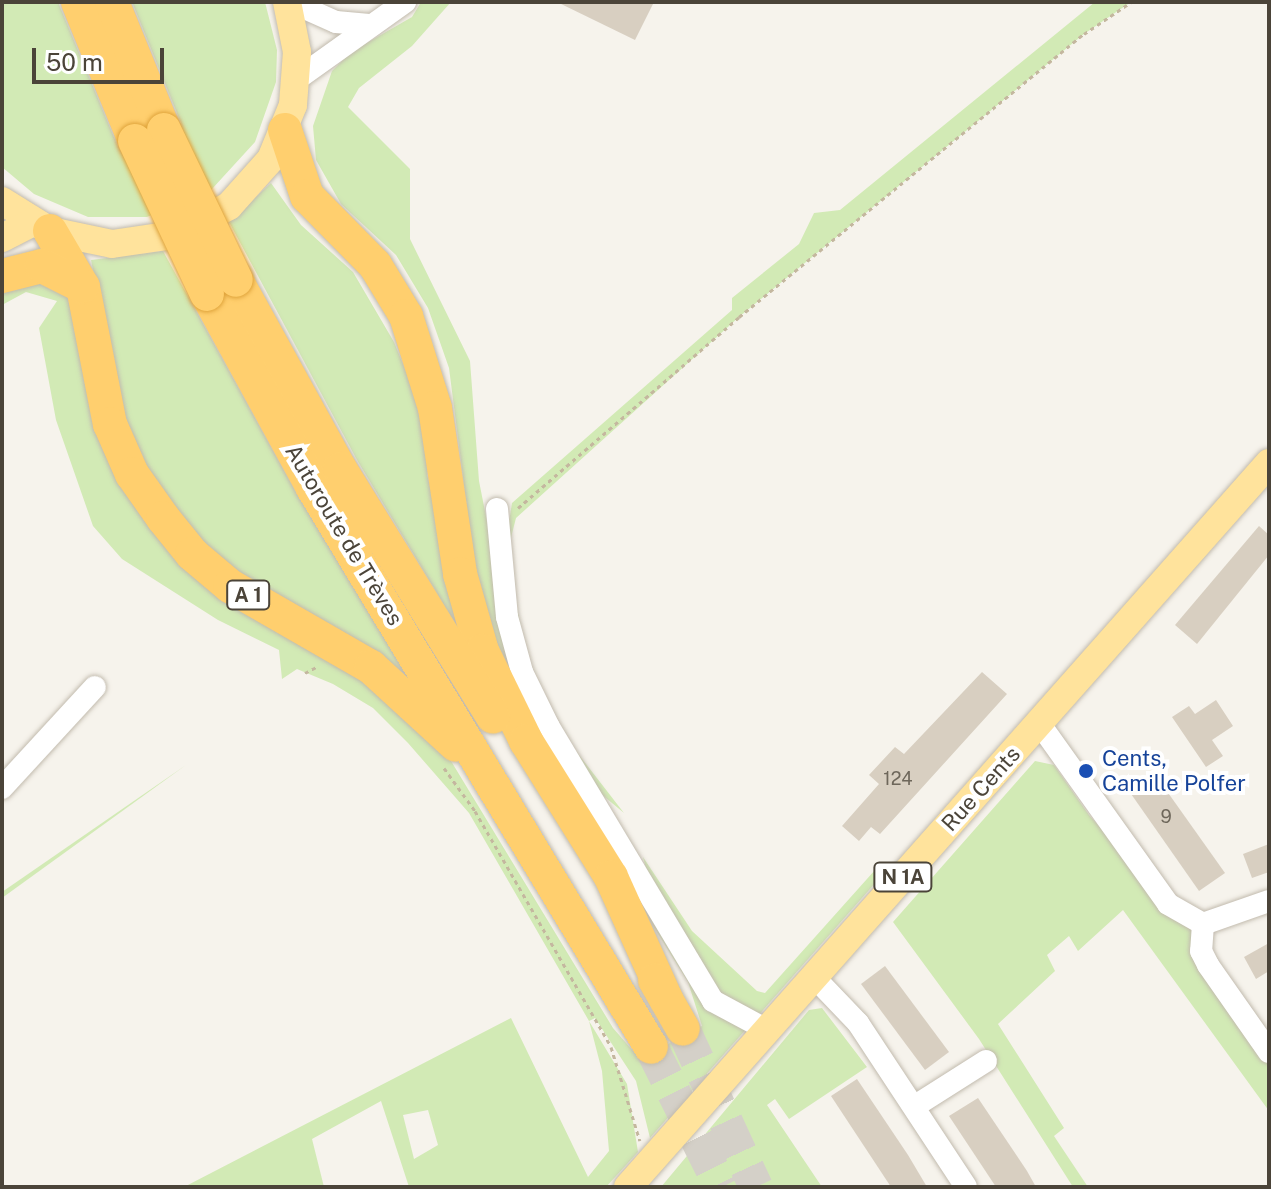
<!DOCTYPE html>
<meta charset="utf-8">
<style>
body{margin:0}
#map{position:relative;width:1271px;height:1189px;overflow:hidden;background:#f6f3ec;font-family:"Public Sans",sans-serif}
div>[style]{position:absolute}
.green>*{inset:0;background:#d2eab5}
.building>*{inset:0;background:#d8cfc1}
.highway-tunnel>*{height:34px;margin-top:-17px;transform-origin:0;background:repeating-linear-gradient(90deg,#d4d0c8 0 34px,transparent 0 51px)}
.path>*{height:3px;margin-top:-1.5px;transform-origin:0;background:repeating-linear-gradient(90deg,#c4b79f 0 4px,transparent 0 8px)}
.roads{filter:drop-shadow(0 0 2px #c2bbae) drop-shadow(0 0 2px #c2bbae)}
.minor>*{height:22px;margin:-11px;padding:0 11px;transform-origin:11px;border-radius:11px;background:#fff}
.major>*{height:28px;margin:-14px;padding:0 14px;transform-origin:14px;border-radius:14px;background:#ffe39c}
.highway>*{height:34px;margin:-17px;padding:0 17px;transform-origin:17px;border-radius:17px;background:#ffcf6e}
.bridges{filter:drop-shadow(0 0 2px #e0a43c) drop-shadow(0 0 2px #e0a43c)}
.highway-bridge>*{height:34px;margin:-17px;padding:0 17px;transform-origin:17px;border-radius:17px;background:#ffcf6e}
.dots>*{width:22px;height:22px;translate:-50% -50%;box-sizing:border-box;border:4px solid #fff;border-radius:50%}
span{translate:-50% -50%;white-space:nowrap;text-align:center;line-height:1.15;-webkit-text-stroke:8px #fff;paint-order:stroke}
.number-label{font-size:18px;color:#6e675b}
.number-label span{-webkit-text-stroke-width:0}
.shield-label span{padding:2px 6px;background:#fff;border:2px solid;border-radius:6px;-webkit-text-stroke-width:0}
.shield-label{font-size:20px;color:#4b4439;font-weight:700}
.street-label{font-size:22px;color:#4b4439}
.transit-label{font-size:22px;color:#164399}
.left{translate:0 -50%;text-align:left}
.frame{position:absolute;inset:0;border:4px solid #4b4439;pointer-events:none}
.scale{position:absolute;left:32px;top:48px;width:132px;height:36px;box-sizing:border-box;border:4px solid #4b4439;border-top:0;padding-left:10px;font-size:24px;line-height:28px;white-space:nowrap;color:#4b4439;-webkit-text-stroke:6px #fff;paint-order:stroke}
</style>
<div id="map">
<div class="green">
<i style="clip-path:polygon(2px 2px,58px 2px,118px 147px,181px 123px,132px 2px,265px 2px,277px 50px,276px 82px,255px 142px,212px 189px,147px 217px,88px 217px,34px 194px,2px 167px)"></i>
<i style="clip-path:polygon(evenodd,421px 2px,451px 2px,412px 46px,359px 88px,348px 107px,410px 169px,410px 239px,470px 361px,479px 481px,516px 668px,648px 877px,643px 857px,692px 931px,757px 991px,765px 993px,875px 870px,877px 881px,650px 1138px,636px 1081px,595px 1018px,589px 1021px,627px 1084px,638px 1152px,606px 1187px,409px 1187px,381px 1101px,312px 1139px,324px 1187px,184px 1187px,511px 1018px,588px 1177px,609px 1151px,602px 1071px,589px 1021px,469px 813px,408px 743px,373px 708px,333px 684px,297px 669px,282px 679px,279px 650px,218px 620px,122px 559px,93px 526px,56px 420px,39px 328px,57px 301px,26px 292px,2px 305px,2px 282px,26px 272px,67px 296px,121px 479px,418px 725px,451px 761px,613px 1028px,640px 1059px,702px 1026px,688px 982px,544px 750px,480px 609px,449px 368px,428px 308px,396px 255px,341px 204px,316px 160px,313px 126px,332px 71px,351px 52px,412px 17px,421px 2px,428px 1110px,438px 1145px,414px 1159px,403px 1115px,428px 1110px)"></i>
<i style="clip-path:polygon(1095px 2px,1131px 2px,1084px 34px,739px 317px,516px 518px,506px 557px,530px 669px,555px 724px,624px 813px,588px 783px,533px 687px,503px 560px,512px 503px,732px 310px,732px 298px,799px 244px,814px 213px,840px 210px)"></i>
<i style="clip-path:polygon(271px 183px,301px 225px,353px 272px,394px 342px,411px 384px,430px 457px,427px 475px,469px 632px,462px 635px,357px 460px,229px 222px)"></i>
<i style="clip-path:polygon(163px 251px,298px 496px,414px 684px,198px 548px,144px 468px,122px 417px,91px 260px)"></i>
<i style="clip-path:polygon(1035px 761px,1054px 765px,1089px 815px,1193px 930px,1201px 967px,1269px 1065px,1269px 1111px,1123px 910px,1078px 951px,1069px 936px,1047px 955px,1055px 971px,998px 1024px,1064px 1128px,1054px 1136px,1088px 1187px,1073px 1187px,979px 1039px,893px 922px)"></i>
<i style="clip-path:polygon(186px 765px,2px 898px,2px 892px)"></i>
<i style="clip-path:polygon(822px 1008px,867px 1067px,789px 1119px,775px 1099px,767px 1105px,822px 1187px,661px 1187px,809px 1010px)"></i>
</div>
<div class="building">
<i style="clip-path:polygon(557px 2px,654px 2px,635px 40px)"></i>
<i style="clip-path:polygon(1259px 526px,1269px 535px,1269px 555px,1197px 644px,1175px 625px)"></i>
<i style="clip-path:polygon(982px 672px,1007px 694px,880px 834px,871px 827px,859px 841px,842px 826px,879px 784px,869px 775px,895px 747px,904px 754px)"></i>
<i style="clip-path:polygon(1216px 700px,1233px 726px,1212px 740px,1223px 756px,1206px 767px,1172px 717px,1189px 706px,1195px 714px)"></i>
<i style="clip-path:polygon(1154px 773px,1225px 873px,1199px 891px,1129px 791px)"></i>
<i style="clip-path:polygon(1269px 844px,1269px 872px,1252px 878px,1243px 854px)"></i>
<i style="clip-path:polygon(1269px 943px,1269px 971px,1256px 979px,1244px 957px)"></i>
<i style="clip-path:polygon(885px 966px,949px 1052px,925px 1070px,861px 984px)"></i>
<i style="clip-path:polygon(857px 1079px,908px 1155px,927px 1187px,891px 1187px,831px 1096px)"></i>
<i style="clip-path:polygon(978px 1098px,1027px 1171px,1036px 1187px,996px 1187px,949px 1116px)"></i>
</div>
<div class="highway-tunnel">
<i style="left:683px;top:1029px;width:174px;rotate:65.2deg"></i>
<i style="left:651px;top:1047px;width:157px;rotate:63.4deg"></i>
</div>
<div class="path">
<i style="left:518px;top:508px;width:292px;rotate:-40.8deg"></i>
<i style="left:739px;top:317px;width:446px;rotate:-39.4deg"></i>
<i style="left:1084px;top:34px;width:57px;rotate:-34.2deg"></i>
<i style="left:305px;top:673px;width:15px;rotate:-28deg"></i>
<i style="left:444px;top:768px;width:53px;rotate:54.2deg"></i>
<i style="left:475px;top:811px;width:272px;rotate:60deg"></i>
<i style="left:611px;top:1047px;width:98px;rotate:72.9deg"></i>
</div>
<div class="roads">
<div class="minor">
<i style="left:291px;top:2px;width:49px;rotate:24deg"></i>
<i style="left:336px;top:22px;width:36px;rotate:5deg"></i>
<i style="left:297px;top:79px;width:133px;rotate:-35.5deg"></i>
<i style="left:497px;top:509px;width:108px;rotate:84.7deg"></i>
<i style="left:507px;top:617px;width:57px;rotate:74.7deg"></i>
<i style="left:522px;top:672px;width:61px;rotate:63.9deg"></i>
<i style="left:549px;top:727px;width:319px;rotate:59.1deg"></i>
<i style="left:713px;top:1001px;width:61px;rotate:28.2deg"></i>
<i style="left:1039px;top:723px;width:222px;rotate:54.5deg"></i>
<i style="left:1168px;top:904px;width:40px;rotate:29.7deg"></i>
<i style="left:1203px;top:924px;width:70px;rotate:-19.2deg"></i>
<i style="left:2px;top:788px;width:137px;rotate:-47.4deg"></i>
<i style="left:1203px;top:924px;width:27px;rotate:94deg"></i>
<i style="left:1201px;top:951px;width:16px;rotate:63deg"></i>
<i style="left:1208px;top:965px;width:106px;rotate:55deg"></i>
<i style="left:814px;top:977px;width:64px;rotate:46.3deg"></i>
<i style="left:858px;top:1023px;width:196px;rotate:56.6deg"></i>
<i style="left:915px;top:1106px;width:84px;rotate:-32.4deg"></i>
</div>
<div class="major">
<i style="left:2px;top:201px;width:57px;rotate:32deg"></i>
<i style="left:50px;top:231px;width:63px;rotate:11.8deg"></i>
<i style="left:112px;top:244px;width:63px;rotate:-8.3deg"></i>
<i style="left:174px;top:235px;width:62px;rotate:-27.8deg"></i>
<i style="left:229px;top:206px;width:63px;rotate:-48.2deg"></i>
<i style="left:271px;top:159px;width:58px;rotate:-67.8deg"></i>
<i style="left:293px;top:105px;width:53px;rotate:-85.7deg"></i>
<i style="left:297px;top:52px;width:51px;rotate:-101.3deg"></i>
<i style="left:2px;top:238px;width:34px;rotate:-27deg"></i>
<i style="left:628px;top:1187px;width:967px;rotate:-48.48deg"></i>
</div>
<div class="highway">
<i style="left:78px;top:2px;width:150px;rotate:67.7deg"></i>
<i style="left:112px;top:2px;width:138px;rotate:67.9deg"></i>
<i style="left:285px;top:130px;width:70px;rotate:71.6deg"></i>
<i style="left:307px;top:196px;width:97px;rotate:45.4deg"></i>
<i style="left:375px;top:265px;width:60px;rotate:58.7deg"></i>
<i style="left:406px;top:316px;width:96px;rotate:72.5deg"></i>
<i style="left:435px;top:408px;width:168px;rotate:81.4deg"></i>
<i style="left:460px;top:574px;width:80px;rotate:74.1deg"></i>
<i style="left:482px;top:651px;width:100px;rotate:63.9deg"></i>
<i style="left:526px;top:741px;width:160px;rotate:58deg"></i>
<i style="left:611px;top:877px;width:134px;rotate:65.7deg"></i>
<i style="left:50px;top:231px;width:65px;rotate:59.5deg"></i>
<i style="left:83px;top:287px;width:140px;rotate:78.9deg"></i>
<i style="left:110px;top:424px;width:55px;rotate:66.3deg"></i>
<i style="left:132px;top:474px;width:54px;rotate:54.8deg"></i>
<i style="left:163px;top:518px;width:46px;rotate:51.1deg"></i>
<i style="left:192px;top:554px;width:50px;rotate:40.1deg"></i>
<i style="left:230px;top:586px;width:163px;rotate:29.9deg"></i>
<i style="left:371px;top:667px;width:115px;rotate:42.5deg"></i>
<i style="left:2px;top:276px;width:41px;rotate:-14deg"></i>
<i style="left:42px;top:266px;width:45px;rotate:26.6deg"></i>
<i style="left:236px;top:280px;width:216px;rotate:61.2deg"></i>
<i style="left:340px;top:469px;width:291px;rotate:58.3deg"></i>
<i style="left:207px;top:294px;width:221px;rotate:61.3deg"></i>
<i style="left:313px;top:488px;width:653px;rotate:58.84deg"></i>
<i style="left:655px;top:980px;width:56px;rotate:60.3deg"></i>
</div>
</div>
<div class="bridges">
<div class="highway-bridge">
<i style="left:164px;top:130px;width:166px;rotate:64.4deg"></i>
<i style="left:135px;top:141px;width:169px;rotate:64.8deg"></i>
</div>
</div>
<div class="dots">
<i style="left:1086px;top:771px;background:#1a4fb4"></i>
</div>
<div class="number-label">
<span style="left:898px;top:779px">124</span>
<span style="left:1166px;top:817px">9</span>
</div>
<div class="shield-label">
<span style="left:248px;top:595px">A 1</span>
<span style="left:903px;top:877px">N 1A</span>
</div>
<div class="street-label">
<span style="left:344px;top:535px;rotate:59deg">Autoroute de Trèves</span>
<span style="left:981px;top:789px;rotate:-48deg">Rue Cents</span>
</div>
<div class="transit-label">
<span class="left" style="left:1102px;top:771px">Cents,<br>Camille Polfer</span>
</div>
<div class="frame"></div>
<div class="scale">50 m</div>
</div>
